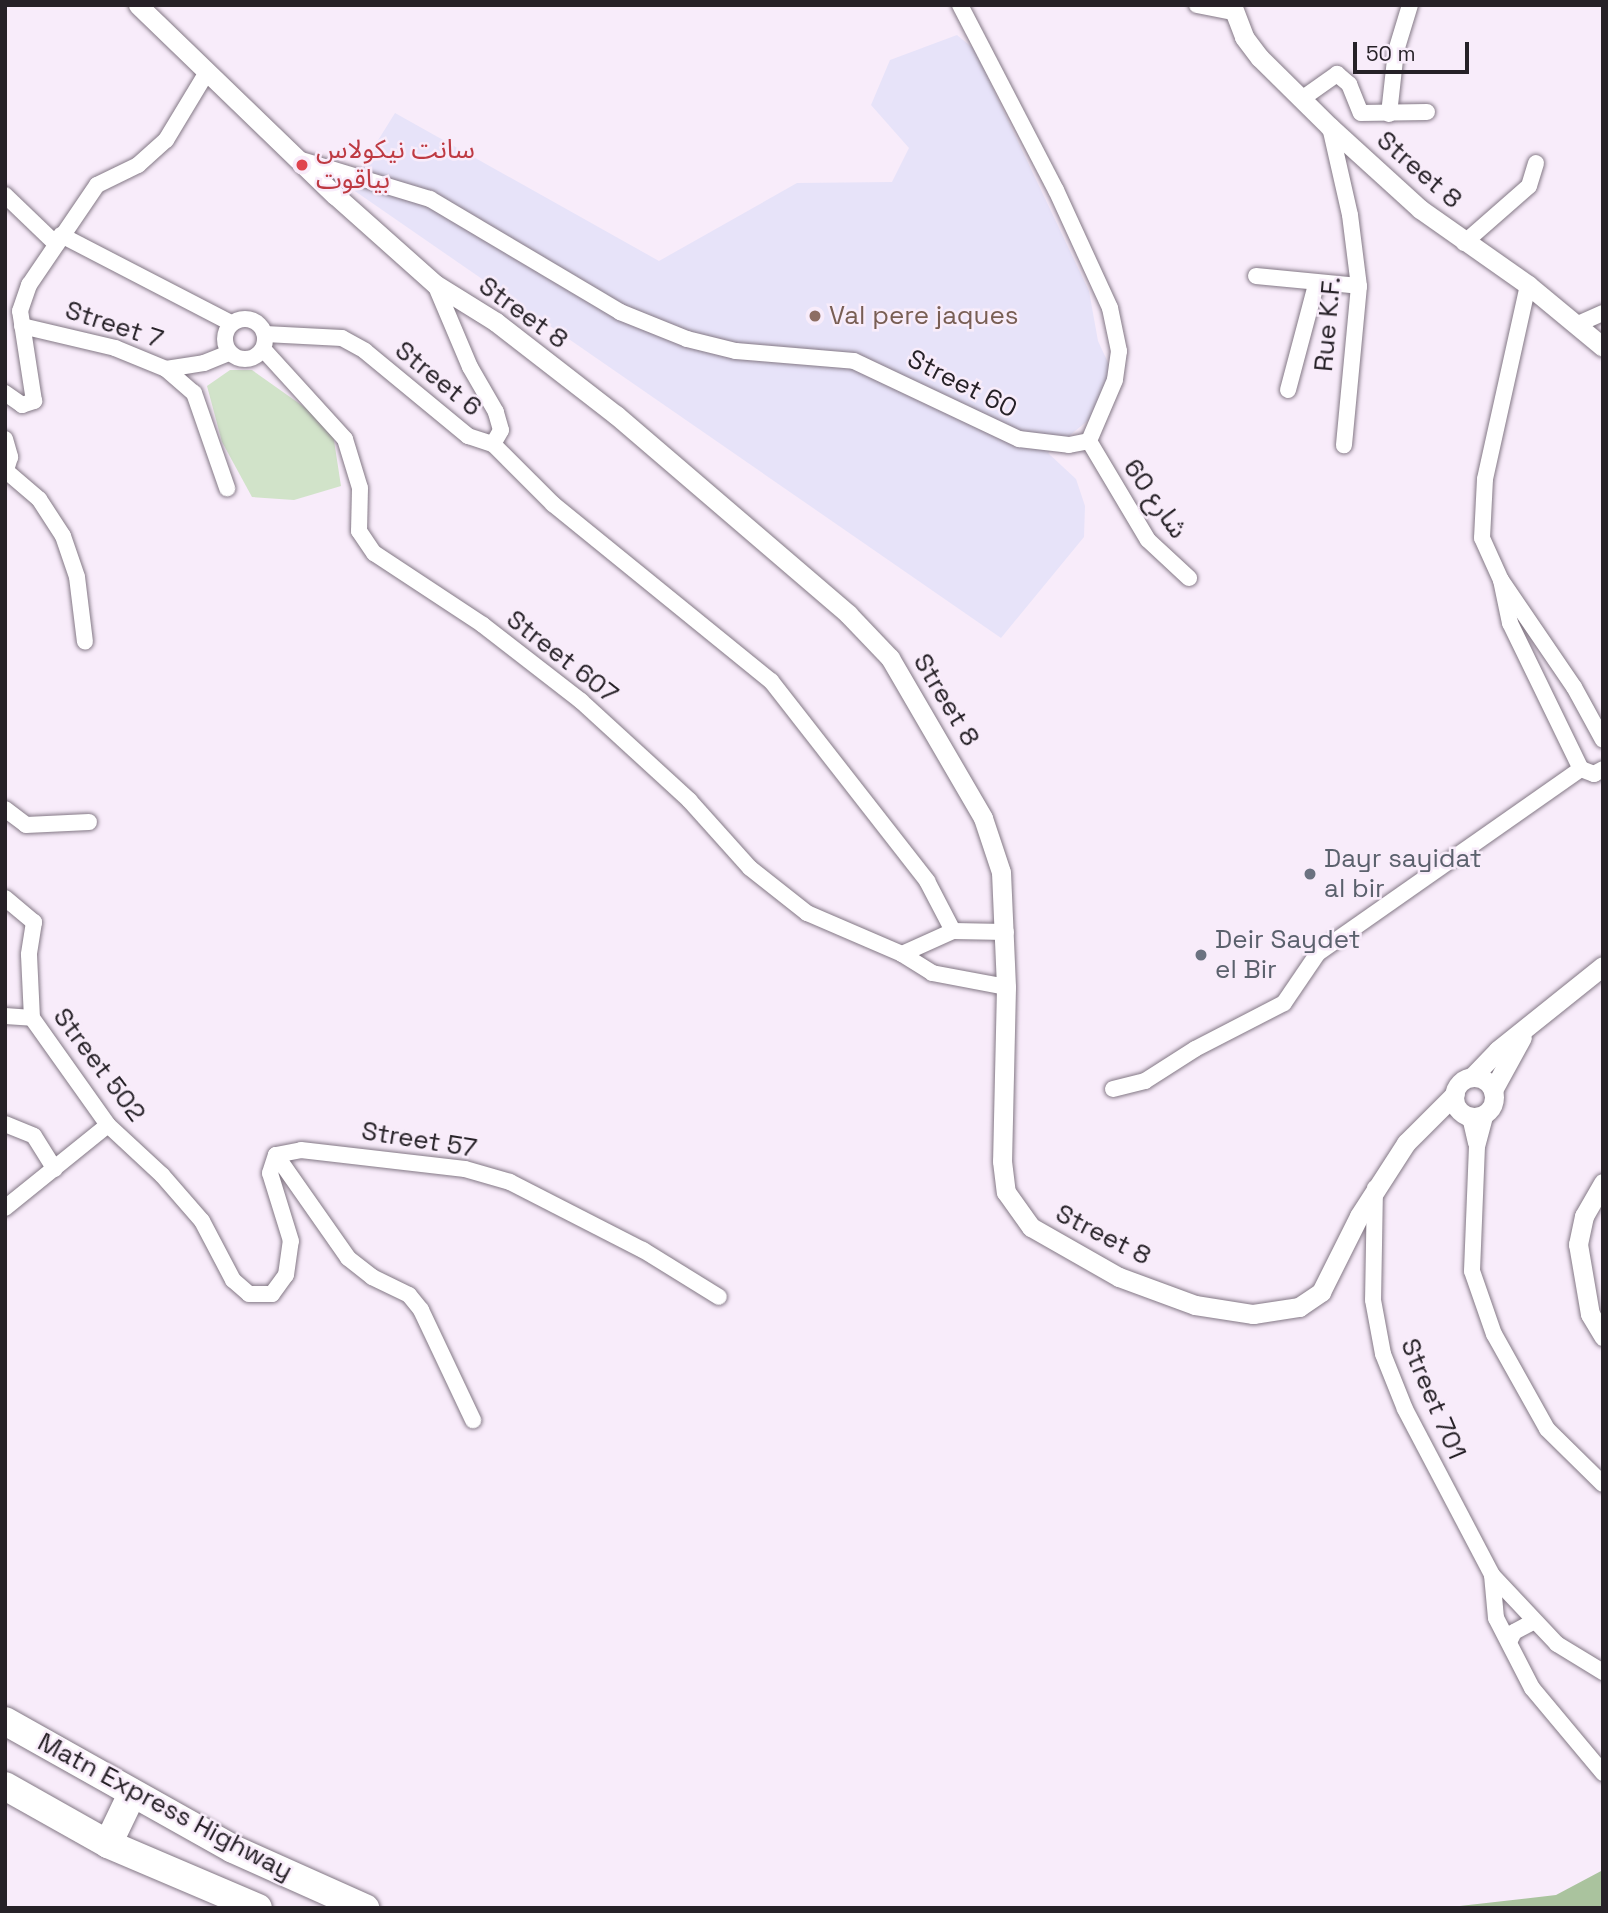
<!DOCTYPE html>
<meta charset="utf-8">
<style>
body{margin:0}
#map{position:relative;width:1608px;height:1913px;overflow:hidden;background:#f8ecfa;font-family:"Space Grotesk","Noto Sans Arabic",sans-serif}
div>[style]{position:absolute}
.education>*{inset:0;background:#e7e3f9}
.green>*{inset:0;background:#d1e3c9}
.forest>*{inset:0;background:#aac39e}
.roads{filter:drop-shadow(0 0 2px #837885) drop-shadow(0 0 2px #837885)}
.minor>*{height:16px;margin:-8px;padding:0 8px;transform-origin:8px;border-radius:8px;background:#fff}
.minor>.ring{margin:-8px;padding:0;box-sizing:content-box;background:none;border:16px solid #fff;border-radius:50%}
.tertiary>*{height:19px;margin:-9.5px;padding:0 9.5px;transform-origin:9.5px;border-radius:9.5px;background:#fff}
.tertiary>.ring{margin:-9.5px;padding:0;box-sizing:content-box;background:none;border:19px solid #fff;border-radius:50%}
.motorway>*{height:28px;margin:-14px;padding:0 14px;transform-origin:14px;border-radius:14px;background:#fff}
.dots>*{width:19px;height:19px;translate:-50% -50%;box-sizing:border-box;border:4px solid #f8ecfa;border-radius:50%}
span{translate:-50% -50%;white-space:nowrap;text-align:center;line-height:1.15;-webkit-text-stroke:5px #f8ecfa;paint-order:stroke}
.health-label{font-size:26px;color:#be3a42}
.left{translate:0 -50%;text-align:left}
.street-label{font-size:26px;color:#262127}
.education-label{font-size:26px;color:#785e54}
.worship-label{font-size:26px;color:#5b616d}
.frame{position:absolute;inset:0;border:7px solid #262127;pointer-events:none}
.scale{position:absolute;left:1353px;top:42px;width:116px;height:32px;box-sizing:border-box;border:4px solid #262127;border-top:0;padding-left:9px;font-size:21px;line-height:24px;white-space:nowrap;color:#262127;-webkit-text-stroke:5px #f8ecfa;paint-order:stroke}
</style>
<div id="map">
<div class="education">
<i style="clip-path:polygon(957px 35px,974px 49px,1089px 291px,1098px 341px,1111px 369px,1096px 414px,1048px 453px,1076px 479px,1085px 506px,1084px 537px,1001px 638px,349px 187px,395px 113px,659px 261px,797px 183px,892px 182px,909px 148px,871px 105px,890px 60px)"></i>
</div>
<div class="green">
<i style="clip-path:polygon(230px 370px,252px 370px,307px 409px,333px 434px,341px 486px,294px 500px,252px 497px,222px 442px,207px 386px)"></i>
</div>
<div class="forest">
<i style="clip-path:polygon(1603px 1870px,1603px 1908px,1442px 1908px,1556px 1895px)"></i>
</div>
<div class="roads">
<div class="minor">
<i style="left:960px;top:5px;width:208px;rotate:62.6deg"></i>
<i style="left:1056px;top:190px;width:130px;rotate:65.4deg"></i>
<i style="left:1110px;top:308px;width:44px;rotate:78.2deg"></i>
<i style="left:1119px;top:351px;width:29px;rotate:98deg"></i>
<i style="left:1115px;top:380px;width:66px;rotate:113.1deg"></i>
<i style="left:1197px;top:5px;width:37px;rotate:11deg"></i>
<i style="left:1303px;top:98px;width:42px;rotate:-35.2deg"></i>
<i style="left:1337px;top:74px;width:16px;rotate:40deg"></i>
<i style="left:1349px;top:84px;width:31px;rotate:68deg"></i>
<i style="left:1361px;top:113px;width:66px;rotate:-0.9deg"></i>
<i style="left:1389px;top:114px;width:63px;rotate:-83.7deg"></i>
<i style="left:1396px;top:51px;width:48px;rotate:-73.1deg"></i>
<i style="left:1330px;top:127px;width:90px;rotate:77.2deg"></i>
<i style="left:1350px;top:215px;width:72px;rotate:82.8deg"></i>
<i style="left:1359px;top:286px;width:160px;rotate:95.4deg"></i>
<i style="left:298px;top:159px;width:138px;rotate:16.9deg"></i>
<i style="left:430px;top:199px;width:221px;rotate:30.7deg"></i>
<i style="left:620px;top:312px;width:72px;rotate:21.9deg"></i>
<i style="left:687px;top:339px;width:50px;rotate:13.8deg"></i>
<i style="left:736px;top:351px;width:118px;rotate:4.8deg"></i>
<i style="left:854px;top:361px;width:183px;rotate:25.3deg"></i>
<i style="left:1019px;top:439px;width:50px;rotate:6.8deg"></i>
<i style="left:1069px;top:445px;width:20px;rotate:-11deg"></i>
<i style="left:5px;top:195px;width:71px;rotate:43.9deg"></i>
<i style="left:61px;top:235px;width:191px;rotate:27.4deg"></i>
<i style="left:1464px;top:243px;width:86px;rotate:-41.2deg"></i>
<i style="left:1529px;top:186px;width:24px;rotate:-73deg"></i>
<i style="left:1256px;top:276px;width:103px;rotate:5.5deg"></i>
<i style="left:1528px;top:285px;width:199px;rotate:102.5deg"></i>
<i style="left:1485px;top:479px;width:59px;rotate:92.9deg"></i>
<i style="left:1482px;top:538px;width:46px;rotate:65.7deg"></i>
<i style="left:1501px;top:580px;width:130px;rotate:55.7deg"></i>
<i style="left:1574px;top:687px;width:60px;rotate:61.3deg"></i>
<i class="ring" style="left:225px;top:319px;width:24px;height:24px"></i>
<i style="left:1578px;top:324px;width:27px;rotate:-24deg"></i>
<i style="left:22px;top:326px;width:96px;rotate:13.3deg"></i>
<i style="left:115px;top:348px;width:55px;rotate:22.4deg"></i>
<i style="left:166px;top:369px;width:38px;rotate:-9deg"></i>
<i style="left:204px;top:363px;width:27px;rotate:-22deg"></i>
<i style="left:265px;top:334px;width:77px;rotate:3deg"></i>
<i style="left:342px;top:338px;width:26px;rotate:29deg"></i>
<i style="left:365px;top:351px;width:134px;rotate:39.5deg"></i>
<i style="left:468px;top:436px;width:26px;rotate:18deg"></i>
<i style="left:493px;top:444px;width:16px;rotate:-60deg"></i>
<i style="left:501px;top:430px;width:19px;rotate:-106deg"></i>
<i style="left:496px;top:412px;width:52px;rotate:-120deg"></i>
<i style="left:470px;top:367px;width:90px;rotate:-112.9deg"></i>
<i style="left:263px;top:349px;width:122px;rotate:47.7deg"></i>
<i style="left:345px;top:439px;width:51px;rotate:73deg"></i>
<i style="left:360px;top:488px;width:43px;rotate:91.3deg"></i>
<i style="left:359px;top:531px;width:27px;rotate:56deg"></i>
<i style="left:374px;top:553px;width:131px;rotate:33.4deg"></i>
<i style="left:483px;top:625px;width:124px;rotate:37.8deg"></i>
<i style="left:581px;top:701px;width:147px;rotate:42.5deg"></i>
<i style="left:689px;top:800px;width:91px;rotate:48.1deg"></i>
<i style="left:750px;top:868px;width:73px;rotate:38.3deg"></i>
<i style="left:807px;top:913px;width:103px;rotate:23.3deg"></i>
<i style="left:902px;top:954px;width:36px;rotate:32deg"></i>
<i style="left:932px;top:973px;width:75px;rotate:10.7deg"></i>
<i style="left:166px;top:369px;width:37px;rotate:41deg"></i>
<i style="left:194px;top:393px;width:101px;rotate:70.8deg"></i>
<i style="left:1288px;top:390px;width:109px;rotate:-75.1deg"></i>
<i style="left:5px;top:393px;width:21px;rotate:35deg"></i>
<i style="left:22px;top:405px;width:13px;rotate:-18deg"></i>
<i style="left:34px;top:401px;width:91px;rotate:-98.8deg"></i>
<i style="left:20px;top:311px;width:28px;rotate:-71deg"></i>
<i style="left:29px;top:285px;width:121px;rotate:-55.8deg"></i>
<i style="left:97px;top:185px;width:46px;rotate:-26deg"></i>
<i style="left:138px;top:165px;width:38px;rotate:-42deg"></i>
<i style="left:166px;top:140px;width:79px;rotate:-58.9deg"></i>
<i style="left:5px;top:439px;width:19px;rotate:74deg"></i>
<i style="left:10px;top:457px;width:14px;rotate:107deg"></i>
<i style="left:1089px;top:441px;width:115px;rotate:59.2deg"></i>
<i style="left:1148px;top:540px;width:56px;rotate:42.8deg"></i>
<i style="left:493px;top:444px;width:85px;rotate:45deg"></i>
<i style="left:553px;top:504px;width:281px;rotate:39.1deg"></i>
<i style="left:771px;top:681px;width:254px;rotate:52deg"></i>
<i style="left:927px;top:881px;width:56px;rotate:62.5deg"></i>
<i style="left:5px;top:470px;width:45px;rotate:40.5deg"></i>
<i style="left:39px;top:499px;width:44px;rotate:57deg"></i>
<i style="left:63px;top:536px;width:43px;rotate:71.1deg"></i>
<i style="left:77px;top:577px;width:65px;rotate:83deg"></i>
<i style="left:1501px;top:580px;width:44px;rotate:78.2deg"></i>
<i style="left:1510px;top:623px;width:162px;rotate:64.1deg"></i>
<i style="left:1581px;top:769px;width:14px;rotate:21deg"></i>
<i style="left:1594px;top:774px;width:10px;rotate:-29deg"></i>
<i style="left:5px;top:809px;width:26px;rotate:37deg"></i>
<i style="left:26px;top:825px;width:63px;rotate:-2.7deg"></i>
<i style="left:5px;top:898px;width:38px;rotate:40deg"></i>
<i style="left:34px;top:922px;width:33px;rotate:99deg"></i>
<i style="left:29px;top:955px;width:63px;rotate:87.3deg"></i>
<i style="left:32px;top:1018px;width:131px;rotate:54.6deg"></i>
<i style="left:108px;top:1125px;width:74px;rotate:42.8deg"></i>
<i style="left:162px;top:1175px;width:61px;rotate:49deg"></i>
<i style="left:202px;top:1221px;width:67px;rotate:62.3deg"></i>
<i style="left:233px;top:1280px;width:21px;rotate:41deg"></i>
<i style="left:249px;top:1294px;width:23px"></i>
<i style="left:272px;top:1294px;width:24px;rotate:-54deg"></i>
<i style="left:286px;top:1275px;width:34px;rotate:-82deg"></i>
<i style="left:291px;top:1241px;width:71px;rotate:-107.2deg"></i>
<i style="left:270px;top:1173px;width:19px;rotate:-72deg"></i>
<i style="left:276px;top:1155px;width:25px;rotate:-11deg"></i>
<i style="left:301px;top:1150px;width:165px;rotate:6.6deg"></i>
<i style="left:465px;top:1169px;width:47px;rotate:16.1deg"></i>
<i style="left:510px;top:1182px;width:149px;rotate:27.1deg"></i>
<i style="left:643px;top:1250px;width:89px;rotate:31.7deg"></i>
<i style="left:902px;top:954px;width:56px;rotate:-24.3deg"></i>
<i style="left:953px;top:931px;width:53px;rotate:1.1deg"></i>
<i style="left:5px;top:1016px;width:27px;rotate:4deg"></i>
<i style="left:1113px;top:1089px;width:33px;rotate:-14deg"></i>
<i style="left:1145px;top:1081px;width:59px;rotate:-32.6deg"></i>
<i style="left:1195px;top:1049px;width:100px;rotate:-27.3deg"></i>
<i style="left:1284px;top:1003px;width:60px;rotate:-55.8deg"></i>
<i style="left:1318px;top:953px;width:321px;rotate:-35deg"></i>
<i style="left:1486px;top:1113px;width:34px;rotate:105deg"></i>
<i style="left:1477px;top:1146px;width:125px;rotate:92.3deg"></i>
<i style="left:1472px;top:1271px;width:67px;rotate:70.8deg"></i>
<i style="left:1494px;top:1334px;width:109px;rotate:60.8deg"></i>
<i style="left:1547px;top:1429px;width:78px;rotate:44.5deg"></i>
<i style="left:1470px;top:1117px;width:27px;rotate:77deg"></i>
<i style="left:5px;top:1124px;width:31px;rotate:22deg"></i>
<i style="left:34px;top:1136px;width:39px;rotate:58deg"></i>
<i style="left:276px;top:1155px;width:126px;rotate:55deg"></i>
<i style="left:348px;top:1258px;width:31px;rotate:38deg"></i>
<i style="left:372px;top:1277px;width:41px;rotate:25.9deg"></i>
<i style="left:409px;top:1295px;width:19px;rotate:51deg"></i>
<i style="left:421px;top:1310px;width:122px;rotate:64.7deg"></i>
<i style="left:1375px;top:1188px;width:112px;rotate:91deg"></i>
<i style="left:1373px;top:1300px;width:55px;rotate:79.5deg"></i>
<i style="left:1383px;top:1354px;width:59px;rotate:68.2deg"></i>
<i style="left:1405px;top:1409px;width:187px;rotate:62.3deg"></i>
<i style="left:1492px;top:1575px;width:95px;rotate:46.7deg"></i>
<i style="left:1557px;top:1644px;width:54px;rotate:31.3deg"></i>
<i style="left:5px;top:1208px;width:132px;rotate:-38.9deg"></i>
<i style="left:1492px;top:1575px;width:43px;rotate:84.7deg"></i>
<i style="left:1496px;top:1618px;width:79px;rotate:62.8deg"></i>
<i style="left:1532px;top:1688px;width:111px;rotate:50.1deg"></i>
<i style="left:1509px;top:1642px;width:11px;rotate:-63deg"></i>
<i style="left:1514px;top:1632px;width:21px;rotate:-28deg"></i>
</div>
<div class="tertiary">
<i style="left:138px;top:5px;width:274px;rotate:44deg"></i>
<i style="left:335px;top:195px;width:134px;rotate:41.7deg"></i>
<i style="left:435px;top:284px;width:72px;rotate:31.9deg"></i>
<i style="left:496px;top:322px;width:152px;rotate:37.8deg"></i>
<i style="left:616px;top:415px;width:306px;rotate:40.6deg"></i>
<i style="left:848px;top:614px;width:61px;rotate:46.3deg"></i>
<i style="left:890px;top:658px;width:185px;rotate:59.8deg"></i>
<i style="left:983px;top:818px;width:57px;rotate:71.6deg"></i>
<i style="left:1001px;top:872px;width:115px;rotate:87.5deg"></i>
<i style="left:1006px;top:987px;width:174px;rotate:91.3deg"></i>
<i style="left:1002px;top:1161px;width:31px;rotate:83deg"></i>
<i style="left:1006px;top:1192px;width:43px;rotate:54.5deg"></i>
<i style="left:1031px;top:1227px;width:101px;rotate:29.6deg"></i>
<i style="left:1119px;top:1277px;width:81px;rotate:20.2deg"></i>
<i style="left:1195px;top:1305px;width:59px;rotate:8.8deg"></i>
<i style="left:1253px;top:1314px;width:47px;rotate:-8.7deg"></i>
<i style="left:1299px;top:1307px;width:27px;rotate:-34deg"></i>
<i style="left:1321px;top:1292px;width:85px;rotate:-63.4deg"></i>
<i style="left:1359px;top:1216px;width:87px;rotate:-57.2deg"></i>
<i style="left:1406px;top:1143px;width:69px;rotate:-45deg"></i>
<i style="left:1232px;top:5px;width:34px;rotate:69deg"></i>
<i style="left:1244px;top:37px;width:26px;rotate:53deg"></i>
<i style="left:1260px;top:58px;width:98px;rotate:44.6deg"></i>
<i style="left:1330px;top:127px;width:122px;rotate:42.3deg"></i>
<i style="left:1420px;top:209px;width:132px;rotate:35.1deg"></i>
<i style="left:1528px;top:285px;width:97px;rotate:39.6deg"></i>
<i style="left:1472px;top:1077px;width:37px;rotate:-46deg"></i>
<i style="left:1498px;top:1050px;width:134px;rotate:-38.7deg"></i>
<i class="ring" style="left:1454px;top:1077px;width:21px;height:21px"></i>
<i style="left:1493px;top:1090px;width:60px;rotate:-61.3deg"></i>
<i style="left:1603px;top:1183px;width:38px;rotate:120deg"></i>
<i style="left:1584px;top:1216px;width:29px;rotate:102deg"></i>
<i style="left:1578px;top:1244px;width:71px;rotate:80.3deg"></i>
<i style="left:1590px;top:1314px;width:26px;rotate:59deg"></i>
</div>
<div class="motorway">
<i style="left:5px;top:1721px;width:261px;rotate:29.3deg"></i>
<i style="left:233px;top:1849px;width:145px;rotate:24.1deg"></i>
<i style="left:5px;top:1786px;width:118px;rotate:29.4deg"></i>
<i style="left:108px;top:1844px;width:163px;rotate:23.1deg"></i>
<i style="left:108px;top:1844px;width:55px;rotate:-64.4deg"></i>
</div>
</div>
<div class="dots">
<i style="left:302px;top:165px;background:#e0444e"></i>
<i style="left:815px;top:316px;background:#8d6e63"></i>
<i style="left:1310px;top:874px;background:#6b7280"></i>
<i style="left:1201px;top:955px;background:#6b7280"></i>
</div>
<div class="health-label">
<span class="left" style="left:316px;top:165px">سانت نيكولاس<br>بياقوت</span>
</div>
<div class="street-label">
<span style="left:1419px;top:170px;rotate:41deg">Street 8</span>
<span style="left:523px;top:313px;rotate:36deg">Street 8</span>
<span style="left:1328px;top:324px;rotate:-85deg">Rue K.F.</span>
<span style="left:114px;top:325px;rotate:18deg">Street 7</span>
<span style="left:438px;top:379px;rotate:39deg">Street 6</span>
<span style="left:962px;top:384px;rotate:27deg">Street 60</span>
<span style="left:1155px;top:499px;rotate:55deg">شارع 60</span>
<span style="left:562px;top:657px;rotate:38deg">Street 607</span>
<span style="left:946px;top:700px;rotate:59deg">Street 8</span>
<span style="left:99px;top:1065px;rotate:53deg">Street 502</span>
<span style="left:419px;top:1140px;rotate:9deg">Street 57</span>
<span style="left:1103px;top:1235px;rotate:27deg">Street 8</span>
<span style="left:1433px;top:1399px;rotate:67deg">Street 701</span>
<span style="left:165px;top:1807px;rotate:28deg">Matn Express Highway</span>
</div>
<div class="education-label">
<span class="left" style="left:829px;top:316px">Val pere jaques</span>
</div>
<div class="worship-label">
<span class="left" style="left:1324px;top:874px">Dayr sayidat<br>al bir</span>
<span class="left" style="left:1215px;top:955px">Deir Saydet<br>el Bir</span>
</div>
<div class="frame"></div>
<div class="scale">50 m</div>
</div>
